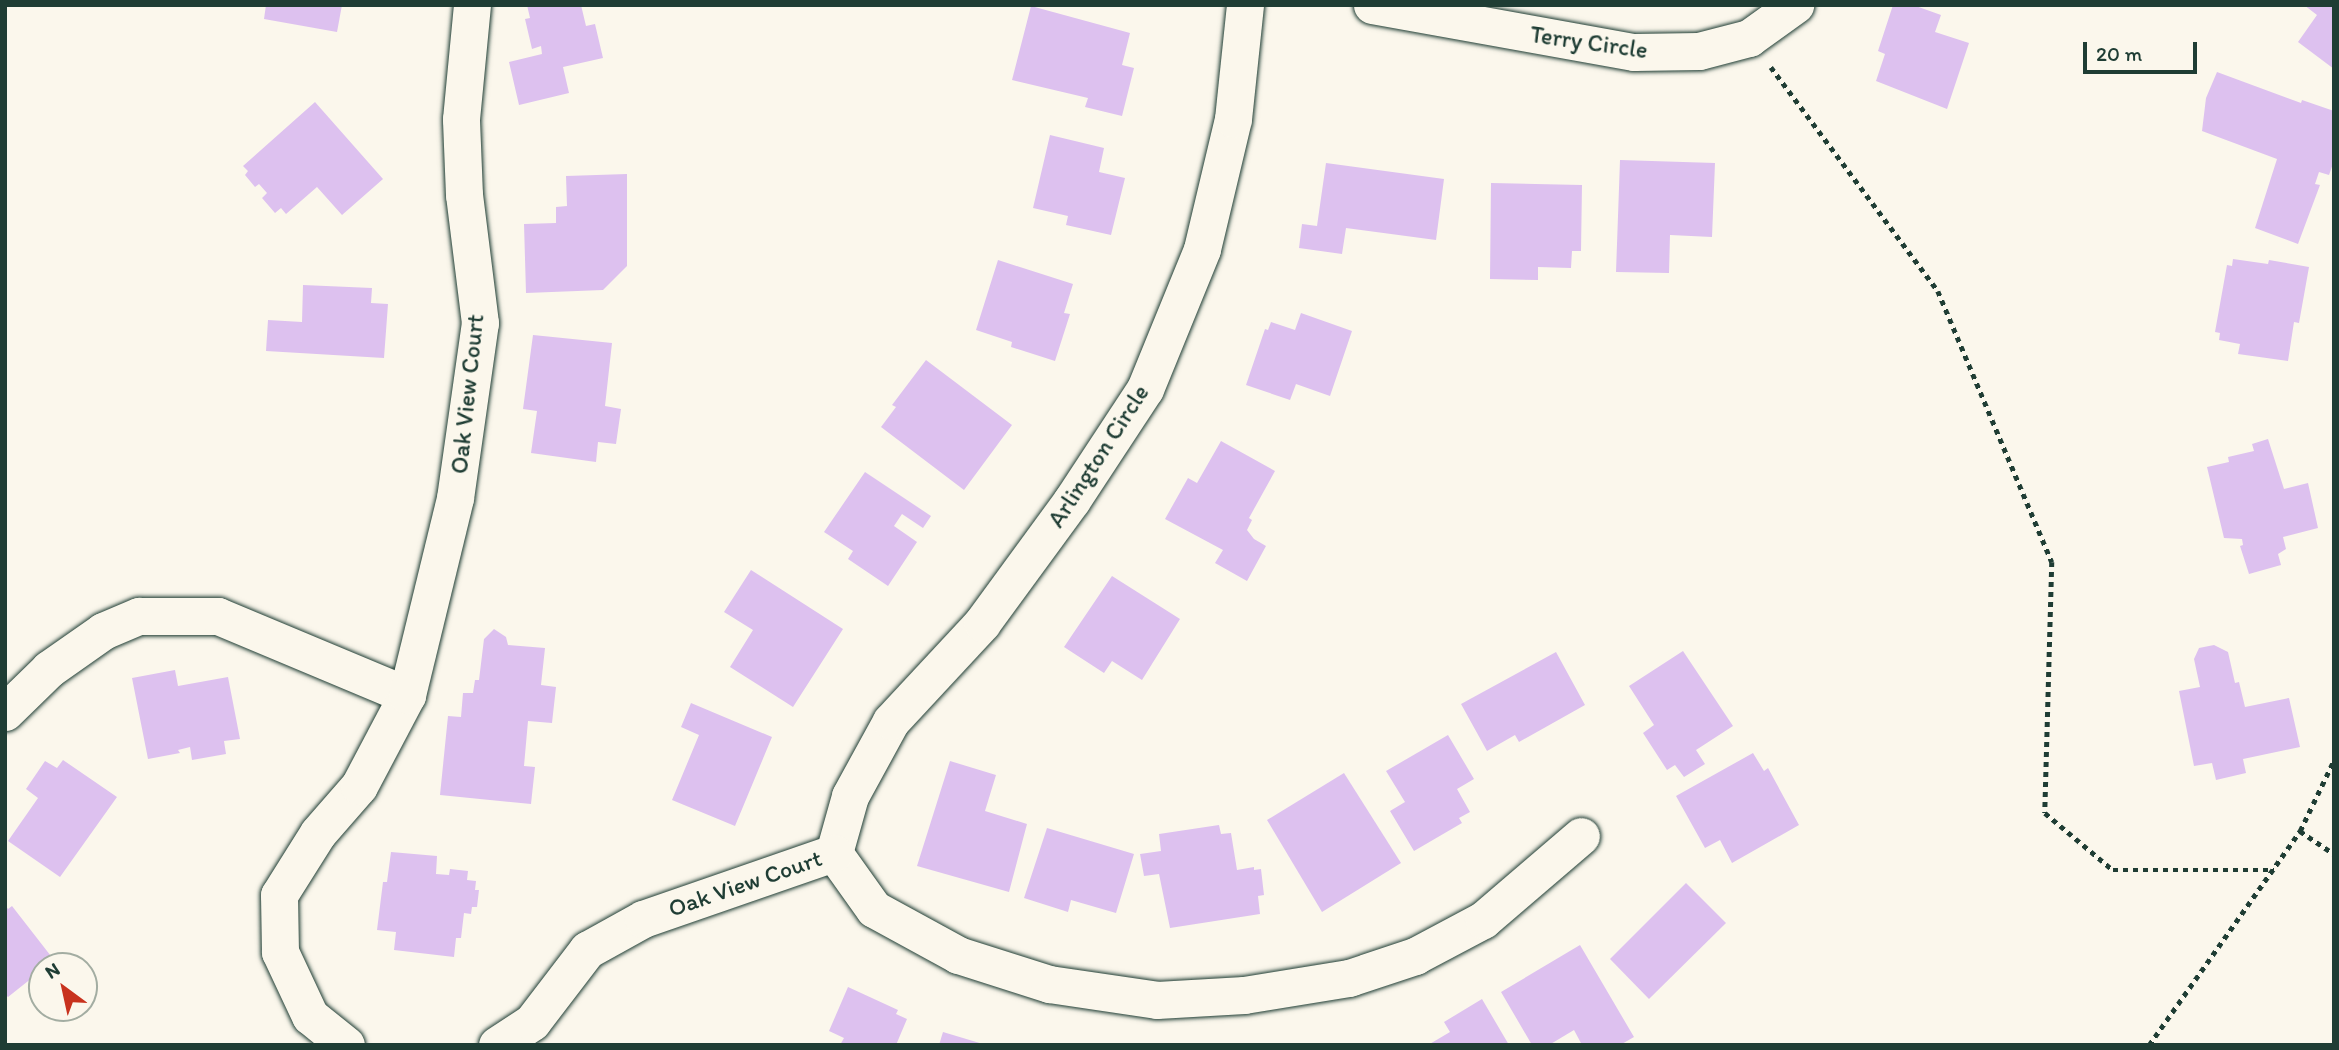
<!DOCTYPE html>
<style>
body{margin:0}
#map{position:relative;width:2339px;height:1050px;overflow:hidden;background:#fbf7ec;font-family:Itim,sans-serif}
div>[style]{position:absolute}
.building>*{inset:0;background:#ddc1ef}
.path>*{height:4.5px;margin-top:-2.25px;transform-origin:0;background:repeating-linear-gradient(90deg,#1f3d34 0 5px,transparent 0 10px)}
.roads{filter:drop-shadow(0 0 2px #1f3d34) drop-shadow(0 0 2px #1f3d34)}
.street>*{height:37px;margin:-18.5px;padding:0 18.5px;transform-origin:18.5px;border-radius:18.5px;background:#fbf7ec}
span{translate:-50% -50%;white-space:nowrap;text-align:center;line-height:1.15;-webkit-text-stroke:6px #fbf7ec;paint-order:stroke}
.street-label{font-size:24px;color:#1f3d34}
.frame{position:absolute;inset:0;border:7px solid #1f3d34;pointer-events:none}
.north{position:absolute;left:28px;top:952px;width:70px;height:70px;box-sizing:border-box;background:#fbf7ec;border:2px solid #a3ada2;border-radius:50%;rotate:327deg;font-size:19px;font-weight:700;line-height:28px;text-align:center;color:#1f3d34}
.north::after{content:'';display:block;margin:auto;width:24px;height:32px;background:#c8321e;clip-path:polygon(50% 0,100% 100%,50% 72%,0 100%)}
.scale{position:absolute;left:2083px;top:42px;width:114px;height:32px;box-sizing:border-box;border:4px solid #1f3d34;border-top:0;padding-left:9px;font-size:21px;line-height:24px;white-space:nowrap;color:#1f3d34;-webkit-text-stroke:5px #fbf7ec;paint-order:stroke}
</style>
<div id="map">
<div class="building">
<i style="clip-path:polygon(266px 5px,342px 5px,337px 32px,264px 19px)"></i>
<i style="clip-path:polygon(527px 5px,581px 5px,586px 26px,595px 24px,603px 58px,563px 67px,569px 93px,519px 105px,509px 62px,542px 54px,541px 46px,532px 49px,525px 19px,530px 18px)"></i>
<i style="clip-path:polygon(1893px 5px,1913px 5px,1941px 15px,1935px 32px,1969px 43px,1947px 109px,1876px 81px,1885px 54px,1878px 51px)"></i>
<i style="clip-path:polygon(2304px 5px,2334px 5px,2334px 69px,2298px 42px,2317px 15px)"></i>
<i style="clip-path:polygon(1031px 6px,1130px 33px,1122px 65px,1134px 68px,1122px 116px,1085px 107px,1088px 98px,1012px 80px)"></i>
<i style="clip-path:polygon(2217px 72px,2301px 103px,2302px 100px,2334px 111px,2334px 161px,2329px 175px,2319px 172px,2315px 184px,2320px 185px,2298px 244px,2255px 228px,2277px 159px,2202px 131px,2206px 98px)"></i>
<i style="clip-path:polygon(315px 102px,383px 179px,342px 215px,317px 187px,286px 214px,281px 208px,275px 213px,262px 198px,267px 193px,259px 184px,255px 187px,245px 175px,248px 171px,243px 166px)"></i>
<i style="clip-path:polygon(1050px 135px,1104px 148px,1099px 172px,1125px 178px,1111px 235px,1066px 225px,1068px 216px,1033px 208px)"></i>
<i style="clip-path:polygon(1620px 160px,1715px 163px,1712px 237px,1670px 235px,1669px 273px,1616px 272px)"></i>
<i style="clip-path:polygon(1326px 163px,1444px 179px,1436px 240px,1346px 228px,1342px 254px,1299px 248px,1302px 224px,1317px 226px)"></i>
<i style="clip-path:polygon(627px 174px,627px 266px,603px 290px,526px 293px,524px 224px,556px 223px,556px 207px,567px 206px,566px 176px)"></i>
<i style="clip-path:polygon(1491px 183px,1582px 185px,1581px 251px,1572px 251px,1571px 268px,1538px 267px,1538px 280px,1490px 279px)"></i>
<i style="clip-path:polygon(2233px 259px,2268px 264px,2269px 260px,2309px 267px,2299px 323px,2294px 322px,2288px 361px,2238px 354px,2240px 344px,2219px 340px,2220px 333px,2215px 332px,2227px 265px,2232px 266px)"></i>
<i style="clip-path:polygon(998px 260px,1073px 284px,1064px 313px,1070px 314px,1055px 361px,1011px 347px,1012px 342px,976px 330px)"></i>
<i style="clip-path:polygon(303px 285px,372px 288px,371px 303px,388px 304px,384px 358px,266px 351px,268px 320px,302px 322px)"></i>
<i style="clip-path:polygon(1301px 313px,1352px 331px,1330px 396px,1296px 384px,1290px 400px,1246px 385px,1265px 329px,1268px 330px,1271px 322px,1295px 330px)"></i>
<i style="clip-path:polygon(533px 335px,612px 343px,605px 406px,621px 409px,616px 444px,598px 442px,596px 462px,531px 453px,537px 411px,523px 409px)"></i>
<i style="clip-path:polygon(926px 360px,1012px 425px,964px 490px,881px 427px,896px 407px,892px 405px)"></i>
<i style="clip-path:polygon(2268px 439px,2284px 489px,2308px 483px,2318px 528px,2283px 537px,2286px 549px,2278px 554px,2281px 565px,2249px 574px,2240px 546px,2243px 545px,2242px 539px,2224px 538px,2207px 467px,2229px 462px,2228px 457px,2254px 451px,2252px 444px)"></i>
<i style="clip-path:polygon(1221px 441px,1275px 471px,1249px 518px,1252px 520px,1247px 530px,1254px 539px,1266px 546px,1247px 581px,1215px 563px,1223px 550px,1165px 519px,1188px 478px,1197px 483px)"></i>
<i style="clip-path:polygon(865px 472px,931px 516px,923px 528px,902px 514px,894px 526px,917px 542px,888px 586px,848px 559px,853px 551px,824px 532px)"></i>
<i style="clip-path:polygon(751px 570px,843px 629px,793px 707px,730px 667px,753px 630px,724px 612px)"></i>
<i style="clip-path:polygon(1112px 576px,1180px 619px,1142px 680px,1112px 661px,1104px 673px,1064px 647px)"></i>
<i style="clip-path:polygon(494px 629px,506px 637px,508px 645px,545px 648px,541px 685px,556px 687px,552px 723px,528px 721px,524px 766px,535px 767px,531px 804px,440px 795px,448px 716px,461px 717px,463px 693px,473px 693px,475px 680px,479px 680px,484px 639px)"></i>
<i style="clip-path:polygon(2214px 645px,2228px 652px,2235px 683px,2239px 682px,2245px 707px,2289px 698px,2300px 747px,2243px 759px,2246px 773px,2216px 780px,2212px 763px,2194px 766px,2179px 691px,2200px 687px,2194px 659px,2199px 648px)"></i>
<i style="clip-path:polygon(1683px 651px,1733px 726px,1696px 750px,1705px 764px,1684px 777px,1675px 765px,1667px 770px,1643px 733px,1654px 725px,1629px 686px)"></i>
<i style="clip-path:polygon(1556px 652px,1585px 705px,1519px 742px,1515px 735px,1487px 751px,1461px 704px)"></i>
<i style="clip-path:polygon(175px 670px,178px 686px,228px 677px,240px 739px,224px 741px,226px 754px,192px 760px,190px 747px,178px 750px,180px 753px,148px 759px,132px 678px)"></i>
<i style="clip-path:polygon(691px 703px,772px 737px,735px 826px,672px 800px,699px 735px,681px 727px)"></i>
<i style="clip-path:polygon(1448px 735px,1474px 779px,1457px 789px,1470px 812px,1459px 818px,1462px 823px,1414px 851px,1390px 811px,1405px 802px,1386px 771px)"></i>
<i style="clip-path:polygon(1753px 753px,1764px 771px,1768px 768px,1799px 825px,1732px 863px,1720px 840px,1705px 848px,1676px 796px)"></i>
<i style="clip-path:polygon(63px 760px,117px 797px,60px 877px,8px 841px,38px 798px,26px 789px,45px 761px,57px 768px)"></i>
<i style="clip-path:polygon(950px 761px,996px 775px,985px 811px,1027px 824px,1009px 892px,917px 866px)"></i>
<i style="clip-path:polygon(1344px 773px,1401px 863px,1322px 912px,1267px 820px)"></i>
<i style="clip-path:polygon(1219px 825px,1221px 834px,1231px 833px,1237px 870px,1254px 867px,1254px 870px,1261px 869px,1264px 895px,1258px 896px,1260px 914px,1170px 928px,1159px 874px,1144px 876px,1140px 854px,1161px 851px,1159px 834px)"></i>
<i style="clip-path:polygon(1047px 828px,1134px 854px,1116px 913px,1071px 900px,1068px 912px,1024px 898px)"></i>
<i style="clip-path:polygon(391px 852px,437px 856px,436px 874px,449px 875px,450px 869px,468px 871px,467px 880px,476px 881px,475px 890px,479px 890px,477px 907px,472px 907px,471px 914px,464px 913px,461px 938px,456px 938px,454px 957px,394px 950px,396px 932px,377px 930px,383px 882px,387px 882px)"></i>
<i style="clip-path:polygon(1686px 883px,1726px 923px,1649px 999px,1610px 959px)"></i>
<i style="clip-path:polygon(5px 905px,8px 909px,12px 906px,54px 960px,42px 966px,42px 970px,8px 997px,5px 994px)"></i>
<i style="clip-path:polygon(1580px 945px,1634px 1037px,1620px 1045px,1582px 1045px,1574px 1030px,1549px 1045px,1532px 1045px,1501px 992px)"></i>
<i style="clip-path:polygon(848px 987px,898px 1010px,896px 1014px,907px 1019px,896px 1045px,840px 1045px,844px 1038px,829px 1031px)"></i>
<i style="clip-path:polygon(1482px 999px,1509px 1045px,1428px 1045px,1450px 1032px,1444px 1022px)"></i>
<i style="clip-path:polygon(943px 1032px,983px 1044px,983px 1045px,939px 1045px)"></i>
</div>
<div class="path">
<i style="left:1771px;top:67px;width:279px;rotate:53.3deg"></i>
<i style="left:1938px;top:291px;width:294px;rotate:67.2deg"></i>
<i style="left:2052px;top:562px;width:251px;rotate:91.6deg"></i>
<i style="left:2045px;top:813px;width:89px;rotate:40deg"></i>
<i style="left:2113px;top:870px;width:161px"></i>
<i style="left:2300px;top:831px;width:41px;rotate:34.1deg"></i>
<i style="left:2149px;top:1045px;width:262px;rotate:-54.8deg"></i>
<i style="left:2300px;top:831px;width:79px;rotate:-64.4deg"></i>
</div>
<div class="roads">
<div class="street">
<i style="left:1372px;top:5px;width:266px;rotate:10.2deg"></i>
<i style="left:1634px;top:52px;width:65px;rotate:-0.9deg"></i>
<i style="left:1699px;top:51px;width:52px;rotate:-14.6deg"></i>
<i style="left:1749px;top:38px;width:57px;rotate:-35.7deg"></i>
<i style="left:5px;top:712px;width:62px;rotate:-44.3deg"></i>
<i style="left:49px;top:669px;width:66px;rotate:-35.1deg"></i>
<i style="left:103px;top:631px;width:39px;rotate:-23deg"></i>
<i style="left:139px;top:616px;width:79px"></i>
<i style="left:218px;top:616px;width:205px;rotate:22.7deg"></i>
<i style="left:834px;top:853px;width:59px;rotate:-74.3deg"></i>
<i style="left:850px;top:796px;width:85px;rotate:-61.3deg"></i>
<i style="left:891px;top:721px;width:134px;rotate:-47.1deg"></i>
<i style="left:982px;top:623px;width:152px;rotate:-53.8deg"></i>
<i style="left:1072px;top:500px;width:133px;rotate:-56.7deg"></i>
<i style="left:1145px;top:389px;width:151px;rotate:-67.8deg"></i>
<i style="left:1202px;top:249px;width:134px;rotate:-76.6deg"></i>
<i style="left:1233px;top:119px;width:115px;rotate:-84deg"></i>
<i style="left:834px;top:853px;width:69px;rotate:54.5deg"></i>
<i style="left:874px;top:909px;width:96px;rotate:28.7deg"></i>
<i style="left:958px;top:955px;width:96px;rotate:17.7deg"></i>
<i style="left:1049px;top:984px;width:109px;rotate:8.4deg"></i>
<i style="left:1157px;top:1000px;width:87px;rotate:-3.3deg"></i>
<i style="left:1244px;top:995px;width:106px;rotate:-9.2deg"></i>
<i style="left:1349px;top:978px;width:70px;rotate:-18.4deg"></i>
<i style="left:1415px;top:956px;width:77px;rotate:-27.9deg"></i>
<i style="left:1483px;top:920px;width:129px;rotate:-40.6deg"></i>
<i style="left:346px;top:1045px;width:46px;rotate:-141.1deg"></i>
<i style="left:310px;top:1016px;width:71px;rotate:-115.1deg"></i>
<i style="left:280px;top:952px;width:57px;rotate:-91deg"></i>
<i style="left:279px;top:895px;width:73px;rotate:-57.8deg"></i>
<i style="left:318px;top:833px;width:62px;rotate:-48.9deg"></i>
<i style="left:359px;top:786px;width:103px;rotate:-62.2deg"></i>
<i style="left:407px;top:695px;width:203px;rotate:-76.3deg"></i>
<i style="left:455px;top:498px;width:177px;rotate:-81.9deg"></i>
<i style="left:480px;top:323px;width:129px;rotate:-97.1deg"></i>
<i style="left:464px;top:195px;width:76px;rotate:-92.3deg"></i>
<i style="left:461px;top:119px;width:115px;rotate:-84.5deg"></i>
<i style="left:497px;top:1045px;width:42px;rotate:-33.3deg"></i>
<i style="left:532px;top:1022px;width:91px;rotate:-52.6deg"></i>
<i style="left:587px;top:950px;width:64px;rotate:-29deg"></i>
<i style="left:643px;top:919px;width:202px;rotate:-19.1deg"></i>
</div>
</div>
<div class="street-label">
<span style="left:1589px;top:42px;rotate:8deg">Terry Circle</span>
<span style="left:467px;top:394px;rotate:-84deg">Oak View Court</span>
<span style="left:1098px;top:456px;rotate:-57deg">Arlington Circle</span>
<span style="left:745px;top:883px;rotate:-19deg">Oak View Court</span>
</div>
<div class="frame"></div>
<div class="north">N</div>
<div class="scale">20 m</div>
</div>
